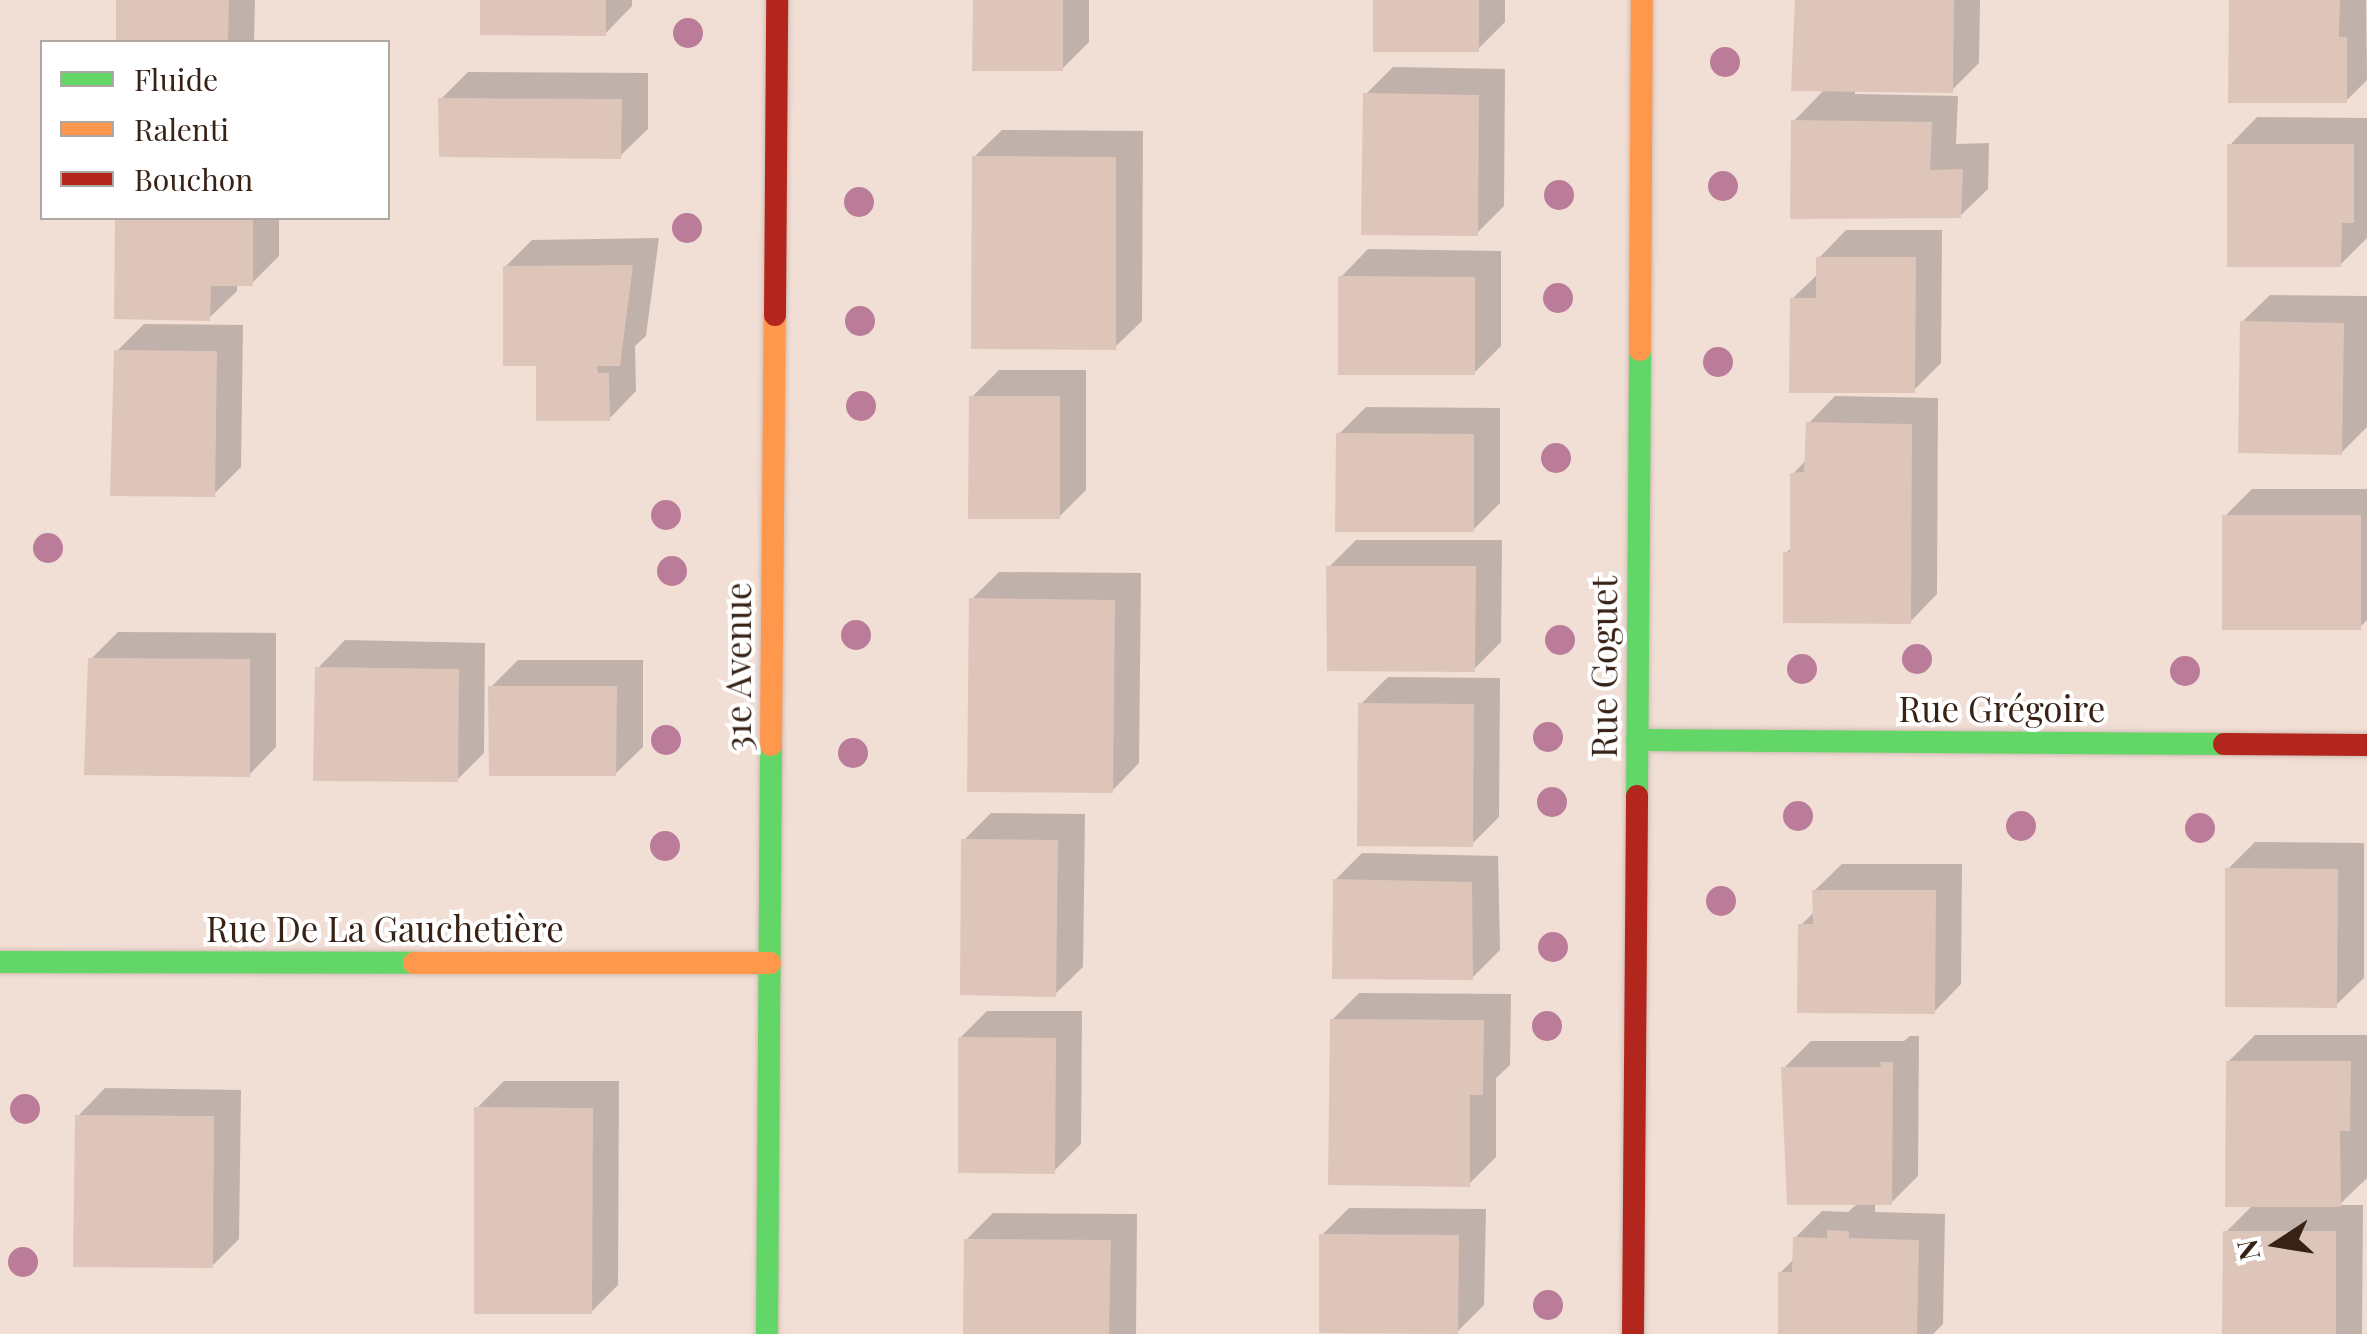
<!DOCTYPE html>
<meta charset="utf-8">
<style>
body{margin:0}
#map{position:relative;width:2367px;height:1334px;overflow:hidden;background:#f1ded5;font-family:"Playfair Display",serif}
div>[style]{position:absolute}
.shadow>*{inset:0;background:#0003}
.building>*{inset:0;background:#dec5b9}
.roads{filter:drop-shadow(0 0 2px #d0bcb2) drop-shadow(0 0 2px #d0bcb2)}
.fast>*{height:22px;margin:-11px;padding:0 11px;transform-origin:11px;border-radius:11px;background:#63d668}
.slow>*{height:22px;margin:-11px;padding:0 11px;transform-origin:11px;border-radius:11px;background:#ff974d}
.jam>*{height:22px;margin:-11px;padding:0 11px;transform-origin:11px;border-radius:11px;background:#b3261e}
.trees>*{width:30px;height:30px;margin:-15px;border-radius:50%;background:#ba7c98}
span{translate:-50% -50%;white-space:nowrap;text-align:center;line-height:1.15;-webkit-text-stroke:8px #fff;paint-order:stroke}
.street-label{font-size:35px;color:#382216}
.legend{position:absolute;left:40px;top:40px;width:350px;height:180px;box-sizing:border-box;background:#fff;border:2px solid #afa7a2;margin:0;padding:12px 18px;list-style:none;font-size:30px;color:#382216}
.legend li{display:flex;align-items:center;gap:20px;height:50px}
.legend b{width:50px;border:2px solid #afa7a2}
.north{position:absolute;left:2227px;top:1194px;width:100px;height:100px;-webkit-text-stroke:8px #fff;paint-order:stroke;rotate:258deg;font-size:28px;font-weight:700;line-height:40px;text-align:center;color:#382216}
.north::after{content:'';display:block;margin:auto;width:35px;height:45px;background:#382216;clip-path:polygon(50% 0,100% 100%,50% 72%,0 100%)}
</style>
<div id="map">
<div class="shadow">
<i style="clip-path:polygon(118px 0,255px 0,254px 42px,118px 42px)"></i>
<i style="clip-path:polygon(483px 0,632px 0,632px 6px,605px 34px)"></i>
<i style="clip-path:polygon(975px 0,1089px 0,1089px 42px,1062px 69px)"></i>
<i style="clip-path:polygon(1376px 0,1505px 0,1505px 22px,1478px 49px)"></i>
<i style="clip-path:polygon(1797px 0,1980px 0,1979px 63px,1952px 90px,1855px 89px,1855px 94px,1958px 96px,1956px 144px,1989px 143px,1988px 189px,1960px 216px,1794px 121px,1825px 89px)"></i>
<i style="clip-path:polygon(2232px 0,2366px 0,2367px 80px,2346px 101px)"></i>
<i style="clip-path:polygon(1393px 67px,1505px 69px,1504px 206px,1477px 233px,1366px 94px)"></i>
<i style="clip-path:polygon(468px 72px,648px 73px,648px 129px,620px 156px,441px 99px)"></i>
<i style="clip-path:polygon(2257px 117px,2367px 118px,2367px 238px,2340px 265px,2230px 145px)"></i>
<i style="clip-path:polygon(1002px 130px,1143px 131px,1142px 321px,1114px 348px,974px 157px)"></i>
<i style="clip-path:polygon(118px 218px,279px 218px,279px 256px,252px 283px,237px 283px,237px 291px,209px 318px,117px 316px)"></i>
<i style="clip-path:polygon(1846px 230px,1942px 230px,1941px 363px,1914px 390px,1792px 299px,1819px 273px,1819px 258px)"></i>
<i style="clip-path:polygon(659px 238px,646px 336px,635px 346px,636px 391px,609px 419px,538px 364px,505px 267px,532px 240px)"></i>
<i style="clip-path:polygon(1368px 249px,1501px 251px,1501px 346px,1474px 373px,1341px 277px)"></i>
<i style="clip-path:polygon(2270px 295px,2367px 296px,2367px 427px,2341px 453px,2242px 322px)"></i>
<i style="clip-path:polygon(144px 324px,243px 325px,241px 467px,214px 494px,117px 351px)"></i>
<i style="clip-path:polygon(999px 370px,1086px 370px,1086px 490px,1059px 517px,972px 397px)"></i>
<i style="clip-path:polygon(1835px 396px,1938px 398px,1937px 594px,1910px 622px,1786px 553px,1792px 547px,1793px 474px,1807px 459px,1808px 424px)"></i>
<i style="clip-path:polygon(1366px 407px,1500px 408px,1500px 503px,1473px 530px,1339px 434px)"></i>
<i style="clip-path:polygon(2252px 489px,2367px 489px,2367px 620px,2360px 627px,2225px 516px)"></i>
<i style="clip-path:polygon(1356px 540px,1502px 540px,1501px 642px,1474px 669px,1329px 567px)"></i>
<i style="clip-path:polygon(999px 572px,1141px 573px,1139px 763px,1112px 791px,972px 599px)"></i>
<i style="clip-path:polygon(118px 632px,276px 633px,276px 747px,249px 775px,91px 659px)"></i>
<i style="clip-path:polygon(345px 640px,485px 643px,484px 753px,457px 780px,318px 668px)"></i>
<i style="clip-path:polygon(518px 660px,643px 660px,643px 747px,615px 774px,491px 687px)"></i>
<i style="clip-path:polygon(1388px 677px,1500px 678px,1499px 817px,1472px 844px,1361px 704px)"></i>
<i style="clip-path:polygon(991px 813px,1085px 814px,1083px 967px,1055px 994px,964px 840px)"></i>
<i style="clip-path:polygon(2255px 842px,2364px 843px,2364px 978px,2336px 1005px,2228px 869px)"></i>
<i style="clip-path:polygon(1362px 853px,1498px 856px,1500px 950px,1472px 978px,1335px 880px)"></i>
<i style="clip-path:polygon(1842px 864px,1962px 864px,1961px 984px,1934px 1012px,1801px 925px,1815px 911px,1814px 891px)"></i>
<i style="clip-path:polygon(1359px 993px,1511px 994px,1510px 1065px,1496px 1078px,1496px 1157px,1469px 1184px,1332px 1020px)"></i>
<i style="clip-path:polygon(987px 1011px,1082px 1011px,1081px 1144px,1054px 1171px,960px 1038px)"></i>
<i style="clip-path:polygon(2255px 1035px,2367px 1035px,2367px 1178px,2339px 1205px,2363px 1205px,2362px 1334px,2225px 1334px,2225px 1233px,2253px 1205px,2228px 1062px)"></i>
<i style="clip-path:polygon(1910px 1036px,1919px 1036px,1918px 1176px,1891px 1203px,1875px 1203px,1875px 1212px,1945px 1214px,1943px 1324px,1933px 1334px,1780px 1334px,1780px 1273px,1795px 1258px,1795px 1238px,1822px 1211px,1848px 1212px,1858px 1203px,1784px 1068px,1811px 1041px,1904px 1041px)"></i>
<i style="clip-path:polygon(504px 1081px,619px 1081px,618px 1285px,591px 1312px,477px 1108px)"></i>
<i style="clip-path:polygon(105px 1088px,241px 1090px,239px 1239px,212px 1266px,78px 1116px)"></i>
<i style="clip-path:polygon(1349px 1208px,1486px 1209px,1484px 1305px,1457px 1332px,1322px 1235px)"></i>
<i style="clip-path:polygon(993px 1213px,1137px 1214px,1136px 1334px,966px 1334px,966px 1240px)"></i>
</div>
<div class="building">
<i style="clip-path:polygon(116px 0,229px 0,228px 42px,116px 42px)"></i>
<i style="clip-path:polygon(480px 0,606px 0,606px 36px,480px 35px)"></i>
<i style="clip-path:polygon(973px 0,1063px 0,1063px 71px,972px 71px)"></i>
<i style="clip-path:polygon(1373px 0,1479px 0,1479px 52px,1373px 52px)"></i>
<i style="clip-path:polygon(1795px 0,1954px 0,1953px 93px,1791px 91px)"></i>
<i style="clip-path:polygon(2229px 0,2340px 0,2339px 37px,2347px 37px,2347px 103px,2228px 103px)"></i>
<i style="clip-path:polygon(1363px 93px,1479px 95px,1478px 236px,1361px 235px)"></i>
<i style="clip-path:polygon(438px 98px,622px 99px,621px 159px,439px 157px)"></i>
<i style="clip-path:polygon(1791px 120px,1932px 122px,1930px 170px,1963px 169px,1961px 218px,1790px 219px)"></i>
<i style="clip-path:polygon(2227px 144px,2354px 144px,2354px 223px,2342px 223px,2341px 267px,2227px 267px)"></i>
<i style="clip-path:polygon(972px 156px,1116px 157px,1116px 350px,971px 349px)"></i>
<i style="clip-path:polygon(115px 218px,253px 218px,253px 286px,211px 286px,210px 321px,114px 319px)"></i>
<i style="clip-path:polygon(1816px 257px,1916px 257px,1915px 393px,1789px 393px,1790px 298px,1816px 298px)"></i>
<i style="clip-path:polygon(633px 265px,620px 366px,597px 366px,598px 373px,609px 373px,610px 421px,536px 421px,536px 366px,503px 366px,503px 266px)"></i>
<i style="clip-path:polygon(1338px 276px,1475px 277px,1475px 375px,1338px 375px)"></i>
<i style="clip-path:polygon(2240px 321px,2344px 323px,2342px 455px,2238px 453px)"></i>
<i style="clip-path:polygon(114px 350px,217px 351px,215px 497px,110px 496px)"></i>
<i style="clip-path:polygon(969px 396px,1060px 396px,1060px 519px,968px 519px)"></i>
<i style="clip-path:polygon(1806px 422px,1912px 424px,1911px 624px,1783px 623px,1783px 552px,1790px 552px,1790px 473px,1804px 472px)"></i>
<i style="clip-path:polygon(1336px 433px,1474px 434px,1474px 532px,1335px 532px)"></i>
<i style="clip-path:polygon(2222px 515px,2361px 515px,2361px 630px,2222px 630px)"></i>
<i style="clip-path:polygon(1326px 566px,1476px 566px,1475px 672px,1327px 671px)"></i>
<i style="clip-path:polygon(969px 598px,1115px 600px,1113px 793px,967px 792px)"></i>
<i style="clip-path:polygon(88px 658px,250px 659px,250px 777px,84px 775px)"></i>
<i style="clip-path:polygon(315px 667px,459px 669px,458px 782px,313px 781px)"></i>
<i style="clip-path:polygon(488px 686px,617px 686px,616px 776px,489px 776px)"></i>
<i style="clip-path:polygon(1358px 703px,1474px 704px,1473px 847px,1357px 846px)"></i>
<i style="clip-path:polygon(961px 839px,1058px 840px,1056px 997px,960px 995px)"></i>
<i style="clip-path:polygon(2225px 868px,2338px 869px,2337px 1008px,2225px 1007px)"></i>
<i style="clip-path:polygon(1333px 879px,1472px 882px,1473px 980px,1332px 979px)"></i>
<i style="clip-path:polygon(1812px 890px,1936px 890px,1935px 1014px,1797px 1013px,1798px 924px,1813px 924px)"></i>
<i style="clip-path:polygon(1330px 1019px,1484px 1020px,1483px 1095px,1470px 1095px,1470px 1187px,1328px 1185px)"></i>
<i style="clip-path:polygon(958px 1037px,1056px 1038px,1055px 1174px,958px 1173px)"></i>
<i style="clip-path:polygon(2226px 1061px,2351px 1061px,2350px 1131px,2340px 1131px,2341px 1207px,2225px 1207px)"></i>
<i style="clip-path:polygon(1880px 1062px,1893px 1062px,1892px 1205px,1787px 1205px,1781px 1067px,1881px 1067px)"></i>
<i style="clip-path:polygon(474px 1107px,593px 1108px,592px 1314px,474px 1314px)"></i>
<i style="clip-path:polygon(75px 1115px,214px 1116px,213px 1268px,73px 1267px)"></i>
<i style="clip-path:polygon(1827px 1230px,1849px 1231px,1849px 1238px,1919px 1240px,1917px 1334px,1778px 1334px,1778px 1272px,1792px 1272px,1793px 1237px,1827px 1238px)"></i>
<i style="clip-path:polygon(2223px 1231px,2336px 1231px,2336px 1334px,2222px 1334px)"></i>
<i style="clip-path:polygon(1319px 1234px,1459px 1235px,1458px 1334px,1319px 1333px)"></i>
<i style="clip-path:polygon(964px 1239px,1111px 1240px,1109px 1334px,963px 1334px)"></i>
</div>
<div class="roads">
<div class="fast">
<i style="left:1637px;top:740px;width:587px;rotate:0.39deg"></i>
<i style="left:1637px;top:796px;width:446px;rotate:-89.6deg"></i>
<i style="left:0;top:962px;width:414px;rotate:0.1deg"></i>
<i style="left:767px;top:1334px;width:589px;rotate:-89.61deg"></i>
</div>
<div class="slow">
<i style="left:1640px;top:350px;width:350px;rotate:-89.7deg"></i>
<i style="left:771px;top:745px;width:430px;rotate:-89.5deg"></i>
<i style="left:414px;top:963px;width:356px"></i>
</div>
<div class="jam">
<i style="left:775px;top:315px;width:315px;rotate:-89.6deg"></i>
<i style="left:2224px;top:744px;width:143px;rotate:0.4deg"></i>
<i style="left:1633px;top:1334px;width:538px;rotate:-89.57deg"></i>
</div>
</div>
<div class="trees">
<i style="left:688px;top:33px"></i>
<i style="left:1725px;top:62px"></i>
<i style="left:1723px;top:186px"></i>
<i style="left:1559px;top:195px"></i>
<i style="left:859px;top:202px"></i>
<i style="left:687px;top:228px"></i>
<i style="left:1558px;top:298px"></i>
<i style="left:860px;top:321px"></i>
<i style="left:1718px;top:362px"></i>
<i style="left:861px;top:406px"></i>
<i style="left:1556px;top:458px"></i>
<i style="left:666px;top:515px"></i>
<i style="left:48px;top:548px"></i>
<i style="left:672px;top:571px"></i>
<i style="left:856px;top:635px"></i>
<i style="left:1560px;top:640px"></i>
<i style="left:1917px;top:659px"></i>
<i style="left:1802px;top:669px"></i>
<i style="left:2185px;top:671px"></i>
<i style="left:1548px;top:737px"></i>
<i style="left:666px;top:740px"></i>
<i style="left:853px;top:753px"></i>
<i style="left:1552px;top:802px"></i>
<i style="left:1798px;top:816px"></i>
<i style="left:2021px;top:826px"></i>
<i style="left:2200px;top:828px"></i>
<i style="left:665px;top:846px"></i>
<i style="left:1721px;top:901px"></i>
<i style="left:1553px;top:947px"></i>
<i style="left:1547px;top:1026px"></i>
<i style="left:25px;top:1109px"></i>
<i style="left:23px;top:1262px"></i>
<i style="left:1548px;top:1305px"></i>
</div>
<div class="street-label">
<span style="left:737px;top:667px;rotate:-90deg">31e Avenue</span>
<span style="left:1603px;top:667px;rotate:-90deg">Rue Goguet</span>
<span style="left:2002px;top:708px">Rue Grégoire</span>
<span style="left:385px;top:928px">Rue De La Gauchetière</span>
</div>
<ul class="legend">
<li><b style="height:12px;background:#63d668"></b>Fluide</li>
<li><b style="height:12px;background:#ff974d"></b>Ralenti</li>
<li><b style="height:12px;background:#b3261e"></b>Bouchon</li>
</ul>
<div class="north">N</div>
</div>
